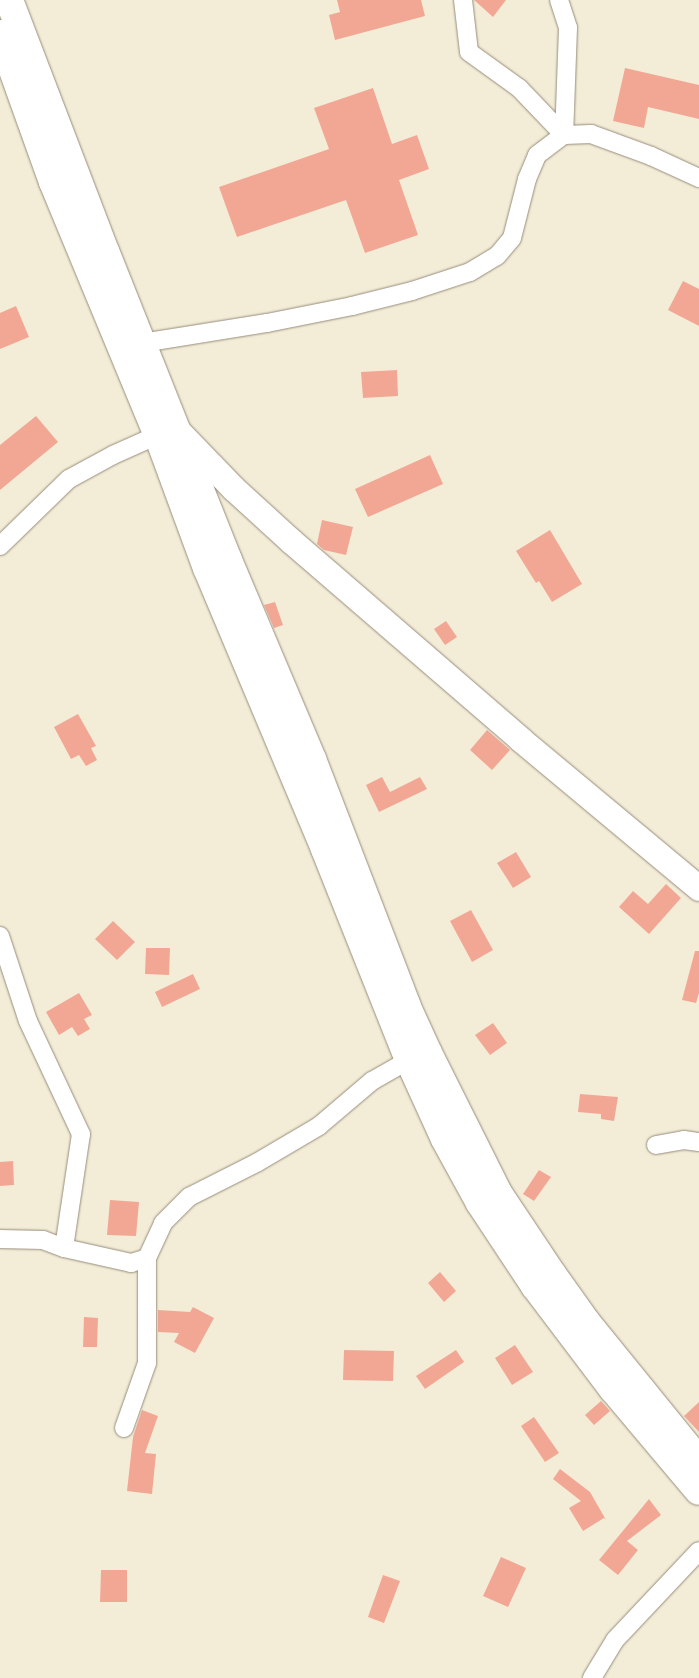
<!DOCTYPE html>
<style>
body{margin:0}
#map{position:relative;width:699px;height:1678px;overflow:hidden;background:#f3edd8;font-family:"Shantell Sans",sans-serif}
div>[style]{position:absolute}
.building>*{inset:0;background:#f2a795}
.roads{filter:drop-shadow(0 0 1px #978c7b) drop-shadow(0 0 1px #978c7b)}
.street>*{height:18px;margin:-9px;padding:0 9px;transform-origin:9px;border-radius:9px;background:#fff}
.secondary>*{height:25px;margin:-12.5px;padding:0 12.5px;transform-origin:12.5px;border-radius:12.5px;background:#fff}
.primary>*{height:28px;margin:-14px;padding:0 14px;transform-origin:14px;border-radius:14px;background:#fff}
span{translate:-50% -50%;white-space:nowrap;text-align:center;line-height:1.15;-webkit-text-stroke:5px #fdfcf7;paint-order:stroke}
</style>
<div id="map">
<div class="building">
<i style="clip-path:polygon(337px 0,421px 0,425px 16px,335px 40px,329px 15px,340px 12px)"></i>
<i style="clip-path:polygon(474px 0,506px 0,493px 17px)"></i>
<i style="clip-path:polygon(625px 68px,699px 85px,699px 119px,648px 107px,644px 128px,613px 121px)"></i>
<i style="clip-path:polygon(373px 88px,392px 144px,417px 135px,429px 169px,399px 180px,418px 235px,365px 253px,346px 200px,237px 237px,219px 187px,329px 149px,314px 108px)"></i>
<i style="clip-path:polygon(683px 281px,699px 289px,699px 326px,668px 310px)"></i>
<i style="clip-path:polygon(16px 306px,29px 337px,0 349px,0 313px)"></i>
<i style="clip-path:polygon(397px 370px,398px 396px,363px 398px,361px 372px)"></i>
<i style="clip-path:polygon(36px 416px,58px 442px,0 490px,0 445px)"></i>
<i style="clip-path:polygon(430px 455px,443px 484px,368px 517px,355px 489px)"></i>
<i style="clip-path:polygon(322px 520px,353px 527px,346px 555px,324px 550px,317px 544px)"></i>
<i style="clip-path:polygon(550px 530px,582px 584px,552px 602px,539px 581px,536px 583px,516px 551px)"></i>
<i style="clip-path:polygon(275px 602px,283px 625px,274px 628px,264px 605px)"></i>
<i style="clip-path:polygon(446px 621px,457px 637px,445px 645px,434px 629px)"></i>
<i style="clip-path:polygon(78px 714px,96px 746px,91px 748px,97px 760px,86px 766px,79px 755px,71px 759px,54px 727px)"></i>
<i style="clip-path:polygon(487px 730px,510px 750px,492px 770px,470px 750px)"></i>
<i style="clip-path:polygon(382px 777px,390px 792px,420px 777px,427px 789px,379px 812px,366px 785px)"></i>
<i style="clip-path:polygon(516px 852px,531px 877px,513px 888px,497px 863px)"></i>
<i style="clip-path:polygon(666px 884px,681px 898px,649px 934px,619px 907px,633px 891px,648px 904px)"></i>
<i style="clip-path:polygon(471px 910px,493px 950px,472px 962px,450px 921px)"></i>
<i style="clip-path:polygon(113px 921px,135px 942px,117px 960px,95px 939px)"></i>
<i style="clip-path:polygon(146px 948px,170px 948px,169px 975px,145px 974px)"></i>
<i style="clip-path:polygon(695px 951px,699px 951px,699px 993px,696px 1003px,682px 1000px)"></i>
<i style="clip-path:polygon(193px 974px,200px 989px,162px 1007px,155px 992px)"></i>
<i style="clip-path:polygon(79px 993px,92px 1015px,84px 1019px,90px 1029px,78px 1036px,72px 1027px,59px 1035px,46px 1012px)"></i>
<i style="clip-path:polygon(493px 1023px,507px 1043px,490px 1055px,475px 1035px)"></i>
<i style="clip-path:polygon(580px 1094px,618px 1097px,614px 1121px,601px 1119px,601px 1114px,578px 1112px)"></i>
<i style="clip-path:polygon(13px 1161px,14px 1185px,0 1186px,0 1162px)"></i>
<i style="clip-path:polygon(539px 1170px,551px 1177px,534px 1201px,523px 1194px)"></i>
<i style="clip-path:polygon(110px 1200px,139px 1202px,136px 1236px,107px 1235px)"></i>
<i style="clip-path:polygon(440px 1272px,456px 1291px,444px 1302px,428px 1283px)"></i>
<i style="clip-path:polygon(193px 1307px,214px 1318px,195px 1353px,174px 1342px,179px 1333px,158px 1332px,158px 1310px,190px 1312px)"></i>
<i style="clip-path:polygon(84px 1317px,98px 1318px,97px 1347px,83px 1347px)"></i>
<i style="clip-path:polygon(515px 1345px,533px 1372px,512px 1385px,495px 1358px)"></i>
<i style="clip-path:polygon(344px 1350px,394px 1351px,393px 1381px,343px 1380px)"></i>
<i style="clip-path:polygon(456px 1350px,464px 1362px,425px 1389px,416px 1376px)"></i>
<i style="clip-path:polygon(601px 1401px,610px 1411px,594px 1425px,585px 1415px)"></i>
<i style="clip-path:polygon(699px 1402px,699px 1432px,684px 1416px)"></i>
<i style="clip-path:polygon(142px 1410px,158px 1416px,145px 1453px,156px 1454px,152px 1494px,127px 1491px,133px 1437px)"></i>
<i style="clip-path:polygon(534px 1417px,559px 1453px,545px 1462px,521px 1426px)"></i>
<i style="clip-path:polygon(560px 1469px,590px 1492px,606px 1520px,604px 1518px,583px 1531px,569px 1508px,581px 1501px,553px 1479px)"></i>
<i style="clip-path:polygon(649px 1499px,661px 1515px,627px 1541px,638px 1550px,618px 1575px,599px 1560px)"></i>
<i style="clip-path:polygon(501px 1557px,526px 1568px,508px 1607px,483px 1596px)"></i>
<i style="clip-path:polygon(101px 1570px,127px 1570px,127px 1602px,100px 1602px)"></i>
<i style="clip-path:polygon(383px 1575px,400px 1581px,384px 1623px,368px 1617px)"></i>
</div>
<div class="roads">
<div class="street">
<i style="left:463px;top:0;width:52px;rotate:83.4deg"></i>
<i style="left:469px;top:52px;width:62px;rotate:35.8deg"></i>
<i style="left:519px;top:88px;width:65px;rotate:46.2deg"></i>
<i style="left:559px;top:0;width:29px;rotate:72deg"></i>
<i style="left:568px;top:28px;width:107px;rotate:92.1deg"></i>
<i style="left:142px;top:343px;width:127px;rotate:-9.1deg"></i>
<i style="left:267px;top:323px;width:87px;rotate:-11.3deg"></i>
<i style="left:352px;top:306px;width:62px;rotate:-14deg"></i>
<i style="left:412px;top:291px;width:61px;rotate:-18.1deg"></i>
<i style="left:470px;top:272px;width:31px;rotate:-31deg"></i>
<i style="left:497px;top:256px;width:23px;rotate:-50deg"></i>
<i style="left:512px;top:238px;width:61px;rotate:-75.7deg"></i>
<i style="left:527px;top:179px;width:26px;rotate:-67deg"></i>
<i style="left:537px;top:155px;width:34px;rotate:-37deg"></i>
<i style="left:564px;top:135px;width:27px;rotate:-2deg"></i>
<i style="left:591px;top:134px;width:64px;rotate:20.1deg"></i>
<i style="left:651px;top:156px;width:53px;rotate:24.6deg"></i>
<i style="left:0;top:546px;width:96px;rotate:-44.2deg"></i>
<i style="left:69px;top:479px;width:50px;rotate:-28.6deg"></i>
<i style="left:113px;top:455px;width:49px;rotate:-24deg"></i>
<i style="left:0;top:936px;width:89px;rotate:71.8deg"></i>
<i style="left:28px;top:1021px;width:125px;rotate:64.9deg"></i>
<i style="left:81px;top:1134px;width:115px;rotate:98.5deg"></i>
<i style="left:656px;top:1145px;width:28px;rotate:-10deg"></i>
<i style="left:684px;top:1140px;width:15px;rotate:8deg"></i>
<i style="left:0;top:1239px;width:43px;rotate:1.3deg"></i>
<i style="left:43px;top:1240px;width:22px;rotate:21deg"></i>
<i style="left:64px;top:1248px;width:69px;rotate:12.6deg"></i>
<i style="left:131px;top:1263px;width:17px;rotate:-17deg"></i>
<i style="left:147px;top:1258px;width:38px;rotate:-65deg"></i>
<i style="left:163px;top:1223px;width:37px;rotate:-45deg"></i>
<i style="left:189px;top:1197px;width:77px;rotate:-26.9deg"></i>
<i style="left:258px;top:1162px;width:71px;rotate:-30.5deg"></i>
<i style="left:319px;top:1126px;width:70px;rotate:-40.3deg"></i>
<i style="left:372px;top:1081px;width:43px;rotate:-29.6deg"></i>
<i style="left:124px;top:1428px;width:69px;rotate:-70.5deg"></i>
<i style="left:147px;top:1363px;width:105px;rotate:-90deg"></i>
<i style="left:592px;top:1678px;width:44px;rotate:-58.8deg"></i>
<i style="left:615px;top:1640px;width:122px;rotate:-46.7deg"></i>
</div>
<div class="secondary">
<i style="left:177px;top:430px;width:81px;rotate:46deg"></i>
<i style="left:233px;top:488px;width:79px;rotate:42.4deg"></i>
<i style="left:291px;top:541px;width:303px;rotate:40.8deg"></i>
<i style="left:520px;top:739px;width:233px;rotate:39.8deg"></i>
</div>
<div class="primary">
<i style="left:9px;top:0;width:269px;rotate:69.1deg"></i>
<i style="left:105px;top:251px;width:333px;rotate:68.3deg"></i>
<i style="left:228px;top:560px;width:216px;rotate:67.1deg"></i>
<i style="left:312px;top:759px;width:266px;rotate:69deg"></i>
<i style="left:407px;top:1007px;width:51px;rotate:65.5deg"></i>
<i style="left:428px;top:1053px;width:157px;rotate:63.4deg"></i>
<i style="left:498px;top:1193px;width:97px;rotate:56.3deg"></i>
<i style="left:552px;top:1274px;width:60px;rotate:54.5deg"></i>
<i style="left:587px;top:1323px;width:178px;rotate:50.9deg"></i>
<i style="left:0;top:34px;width:157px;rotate:70.3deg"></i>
<i style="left:53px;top:182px;width:274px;rotate:67.5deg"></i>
<i style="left:158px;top:435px;width:142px;rotate:69.8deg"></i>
<i style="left:207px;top:568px;width:305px;rotate:67.2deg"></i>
<i style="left:325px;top:849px;width:227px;rotate:68.3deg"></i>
<i style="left:409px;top:1060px;width:87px;rotate:65.5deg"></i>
<i style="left:445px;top:1139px;width:73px;rotate:61.3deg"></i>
<i style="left:480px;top:1203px;width:100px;rotate:56.5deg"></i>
<i style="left:535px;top:1286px;width:129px;rotate:52.9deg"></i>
<i style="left:613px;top:1389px;width:133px;rotate:49.9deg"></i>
</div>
</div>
</div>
